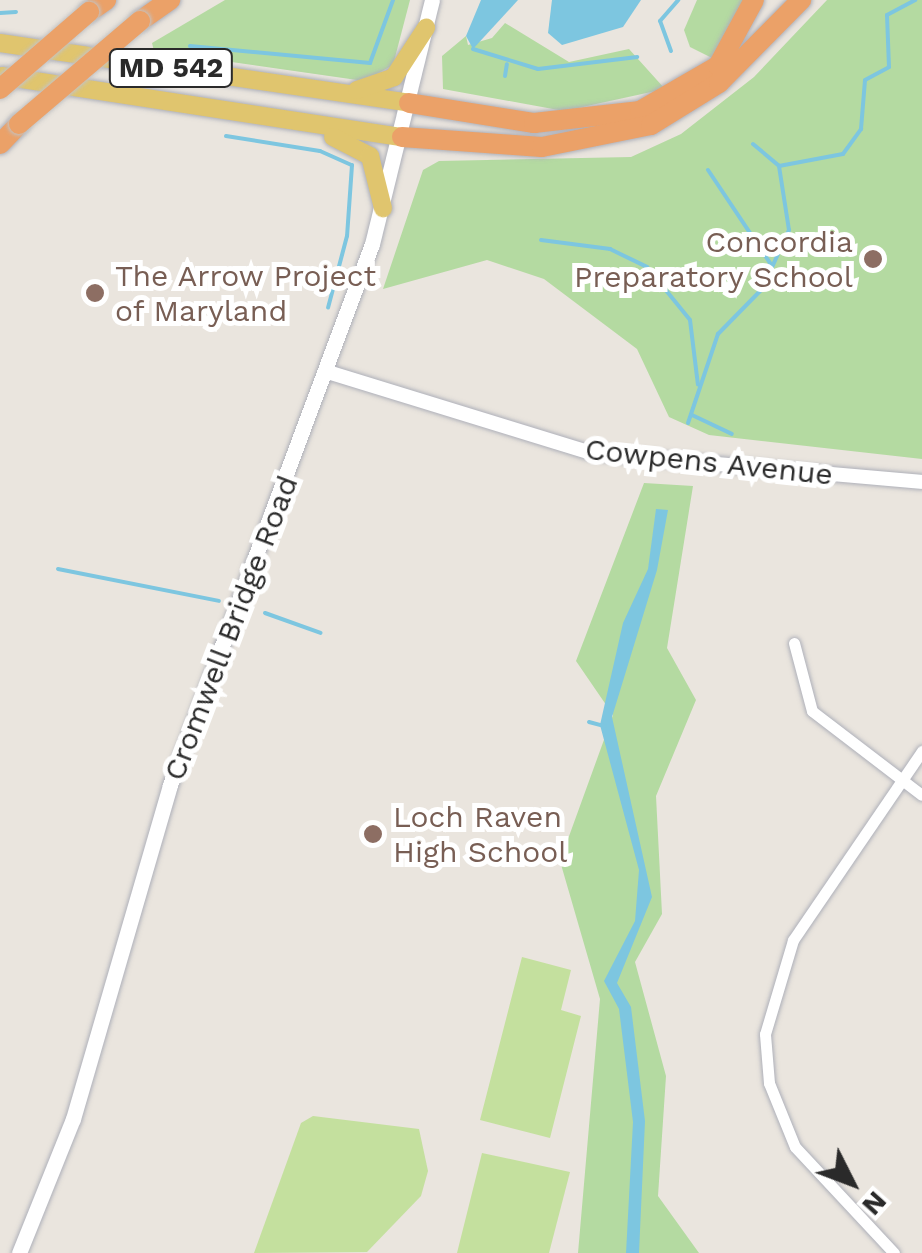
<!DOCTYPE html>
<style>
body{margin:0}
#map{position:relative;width:922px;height:1253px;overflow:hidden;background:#eae5de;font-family:"Work Sans",sans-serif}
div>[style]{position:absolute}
.green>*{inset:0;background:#b4daa1}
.pitch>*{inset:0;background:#c4e09e}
.water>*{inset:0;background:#7dc6e0}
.stream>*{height:4px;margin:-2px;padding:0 2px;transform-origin:2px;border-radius:2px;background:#7dc6e0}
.roads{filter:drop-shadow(0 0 2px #aeb0b9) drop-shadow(0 0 2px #aeb0b9)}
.minor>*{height:11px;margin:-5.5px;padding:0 5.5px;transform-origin:5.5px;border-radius:5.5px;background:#fff}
.tertiary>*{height:14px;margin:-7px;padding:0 7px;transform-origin:7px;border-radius:7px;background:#fff}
.secondary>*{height:15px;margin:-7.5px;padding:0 7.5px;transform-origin:7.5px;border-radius:7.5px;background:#fff}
.primary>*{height:18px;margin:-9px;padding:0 9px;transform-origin:9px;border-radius:9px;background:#e0c56e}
.motorway>*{height:20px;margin:-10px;padding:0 10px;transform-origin:10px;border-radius:10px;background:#eba168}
.bridges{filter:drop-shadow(0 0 2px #c3c3c3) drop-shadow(0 0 2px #c3c3c3)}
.motorway-bridge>*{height:20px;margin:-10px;padding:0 10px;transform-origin:10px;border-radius:10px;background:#eba168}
.dots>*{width:28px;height:28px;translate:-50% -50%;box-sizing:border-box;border:5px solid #fff;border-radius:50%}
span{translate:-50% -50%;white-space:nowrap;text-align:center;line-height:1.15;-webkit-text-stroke:10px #fff;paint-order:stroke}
.shield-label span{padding:2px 8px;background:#fff;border:2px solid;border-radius:8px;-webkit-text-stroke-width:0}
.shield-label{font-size:28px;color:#2a2a2a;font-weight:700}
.education-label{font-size:30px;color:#785e54}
.right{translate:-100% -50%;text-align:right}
.left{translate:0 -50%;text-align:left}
.street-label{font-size:30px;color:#2a2a2a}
.north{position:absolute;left:802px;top:1133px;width:100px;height:100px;-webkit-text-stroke:8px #fff;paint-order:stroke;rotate:132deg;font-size:28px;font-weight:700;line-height:40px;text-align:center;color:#2a2a2a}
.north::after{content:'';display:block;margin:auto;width:35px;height:45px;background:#2a2a2a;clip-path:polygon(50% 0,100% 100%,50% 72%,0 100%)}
</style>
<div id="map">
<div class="green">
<i style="clip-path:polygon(225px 0,410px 0,393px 65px,364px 81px,154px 51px,152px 43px)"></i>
<i style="clip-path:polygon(697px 0,744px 0,712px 58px,690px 47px,684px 30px)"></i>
<i style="clip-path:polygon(827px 0,922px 0,922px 459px,709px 435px,669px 417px,637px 349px,544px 279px,487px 260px,383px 289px,423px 170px,439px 161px,631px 157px,681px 134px,754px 77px)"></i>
<i style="clip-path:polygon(505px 23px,569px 62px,629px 49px,665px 89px,564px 111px,443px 89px,442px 56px,466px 36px,468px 45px,492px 38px)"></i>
<i style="clip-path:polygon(644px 483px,693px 486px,667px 648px,696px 700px,656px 796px,662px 914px,635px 962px,666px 1076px,658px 1196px,699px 1253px,578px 1253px,600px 999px,560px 861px,613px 715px,576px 661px)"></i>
</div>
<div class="pitch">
<i style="clip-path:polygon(522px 957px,571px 970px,561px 1010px,581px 1016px,550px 1138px,480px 1120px)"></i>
<i style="clip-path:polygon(313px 1116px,419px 1129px,428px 1171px,421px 1196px,367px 1252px,254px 1253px,301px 1123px)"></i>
<i style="clip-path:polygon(482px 1153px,570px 1172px,549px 1253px,457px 1253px)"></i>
</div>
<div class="water">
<i style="clip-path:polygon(481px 0,518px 0,473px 49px,466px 36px)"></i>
<i style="clip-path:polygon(552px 0,641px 0,623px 27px,562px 45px,548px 33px)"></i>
<i style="clip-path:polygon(656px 509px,668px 510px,657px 570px,612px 717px,652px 897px,617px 983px,631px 1007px,645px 1121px,639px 1253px,626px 1253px,633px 1122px,619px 1009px,604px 981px,635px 921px,639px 870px,600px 725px,623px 623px,648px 569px)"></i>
</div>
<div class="stream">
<i style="left:0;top:13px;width:16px;rotate:-4deg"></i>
<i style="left:190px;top:46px;width:181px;rotate:5.4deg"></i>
<i style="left:370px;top:63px;width:67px;rotate:-69.9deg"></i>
<i style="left:473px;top:49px;width:68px;rotate:17.1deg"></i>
<i style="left:538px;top:69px;width:100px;rotate:-6.9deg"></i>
<i style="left:671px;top:51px;width:32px;rotate:-110deg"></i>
<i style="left:660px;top:21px;width:28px;rotate:-49deg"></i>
<i style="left:505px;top:76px;width:12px;rotate:-81deg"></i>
<i style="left:226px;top:136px;width:95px;rotate:9.1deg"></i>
<i style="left:320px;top:151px;width:35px;rotate:24deg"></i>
<i style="left:352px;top:165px;width:71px;rotate:94deg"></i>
<i style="left:347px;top:236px;width:74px;rotate:104.8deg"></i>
<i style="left:753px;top:144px;width:34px;rotate:40deg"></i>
<i style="left:708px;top:170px;width:115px;rotate:56.3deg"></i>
<i style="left:541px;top:240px;width:70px;rotate:7.4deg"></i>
<i style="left:610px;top:249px;width:41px;rotate:25.9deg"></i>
<i style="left:647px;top:267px;width:68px;rotate:50.9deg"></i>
<i style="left:690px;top:320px;width:65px;rotate:83deg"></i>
<i style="left:692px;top:415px;width:44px;rotate:25.4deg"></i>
<i style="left:688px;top:423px;width:94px;rotate:-71.4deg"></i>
<i style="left:718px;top:334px;width:63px;rotate:-45.6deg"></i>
<i style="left:762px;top:289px;width:65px;rotate:-65.4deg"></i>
<i style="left:789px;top:230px;width:65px;rotate:-98.9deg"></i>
<i style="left:779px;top:166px;width:65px;rotate:-10.6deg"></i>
<i style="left:843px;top:154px;width:31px;rotate:-54deg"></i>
<i style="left:861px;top:129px;width:49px;rotate:-85.3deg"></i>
<i style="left:865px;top:80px;width:27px;rotate:-28deg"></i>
<i style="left:889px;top:67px;width:52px;rotate:-92.2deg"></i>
<i style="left:887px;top:15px;width:32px;rotate:-28deg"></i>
<i style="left:58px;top:569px;width:164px;rotate:11.2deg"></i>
<i style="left:265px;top:613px;width:59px;rotate:19.7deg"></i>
<i style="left:589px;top:722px;width:16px;rotate:15deg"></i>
</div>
<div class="roads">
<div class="minor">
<i style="left:794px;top:643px;width:70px;rotate:75.2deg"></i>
<i style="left:812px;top:711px;width:138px;rotate:37.4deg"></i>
<i style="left:894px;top:1253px;width:145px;rotate:-133deg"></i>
<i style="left:795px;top:1147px;width:69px;rotate:-112.1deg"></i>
<i style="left:769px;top:1083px;width:49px;rotate:-94.7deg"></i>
<i style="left:765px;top:1034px;width:98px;rotate:-73.4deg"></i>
<i style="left:793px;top:940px;width:229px;rotate:-55.7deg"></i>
</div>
<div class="tertiary">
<i style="left:328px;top:372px;width:276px;rotate:17.1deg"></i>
<i style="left:592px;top:453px;width:331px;rotate:5deg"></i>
</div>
<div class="secondary">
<i style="left:19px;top:1253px;width:144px;rotate:-68.1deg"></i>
<i style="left:73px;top:1119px;width:348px;rotate:-73.8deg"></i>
<i style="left:170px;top:785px;width:577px;rotate:-69.53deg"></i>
<i style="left:372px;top:244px;width:251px;rotate:-76.2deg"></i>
</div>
<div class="primary">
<i style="left:0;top:43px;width:413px;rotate:8.3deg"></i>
<i style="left:2px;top:76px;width:405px;rotate:8.7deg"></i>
<i style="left:357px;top:90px;width:39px;rotate:-19deg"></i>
<i style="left:394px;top:77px;width:59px;rotate:-56.9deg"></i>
<i style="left:333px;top:137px;width:42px;rotate:27.2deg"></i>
<i style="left:370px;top:156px;width:54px;rotate:76deg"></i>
</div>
<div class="motorway">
<i style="left:89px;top:12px;width:21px;rotate:-35deg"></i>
<i style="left:140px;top:21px;width:37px;rotate:-35deg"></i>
<i style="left:409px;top:103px;width:127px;rotate:9.1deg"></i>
<i style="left:534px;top:123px;width:107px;rotate:-6.5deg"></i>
<i style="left:640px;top:111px;width:90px;rotate:-30deg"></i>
<i style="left:718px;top:66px;width:75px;rotate:-61.4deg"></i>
<i style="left:402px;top:137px;width:140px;rotate:4.1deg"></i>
<i style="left:542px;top:147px;width:111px;rotate:-11.4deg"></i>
<i style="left:651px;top:125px;width:80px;rotate:-31.7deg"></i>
<i style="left:719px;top:83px;width:117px;rotate:-45.3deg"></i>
<i style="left:0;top:144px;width:28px;rotate:-46deg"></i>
</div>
</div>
<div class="bridges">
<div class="motorway-bridge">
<i style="left:0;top:89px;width:118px;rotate:-40.9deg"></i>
<i style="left:19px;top:124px;width:159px;rotate:-40.4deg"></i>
</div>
</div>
<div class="dots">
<i style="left:873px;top:259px;background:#8d6e63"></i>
<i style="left:95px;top:293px;background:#8d6e63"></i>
<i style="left:373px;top:834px;background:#8d6e63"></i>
</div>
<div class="shield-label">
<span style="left:171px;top:68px">MD 542</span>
</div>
<div class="education-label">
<span class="right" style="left:853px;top:259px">Concordia<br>Preparatory School</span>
<span class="left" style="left:115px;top:293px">The Arrow Project<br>of Maryland</span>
<span class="left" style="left:393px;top:834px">Loch Raven<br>High School</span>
</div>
<div class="street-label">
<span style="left:709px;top:462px;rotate:6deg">Cowpens Avenue</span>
<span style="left:231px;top:628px;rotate:-69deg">Cromwell Bridge Road</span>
</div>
<div class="north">N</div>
</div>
